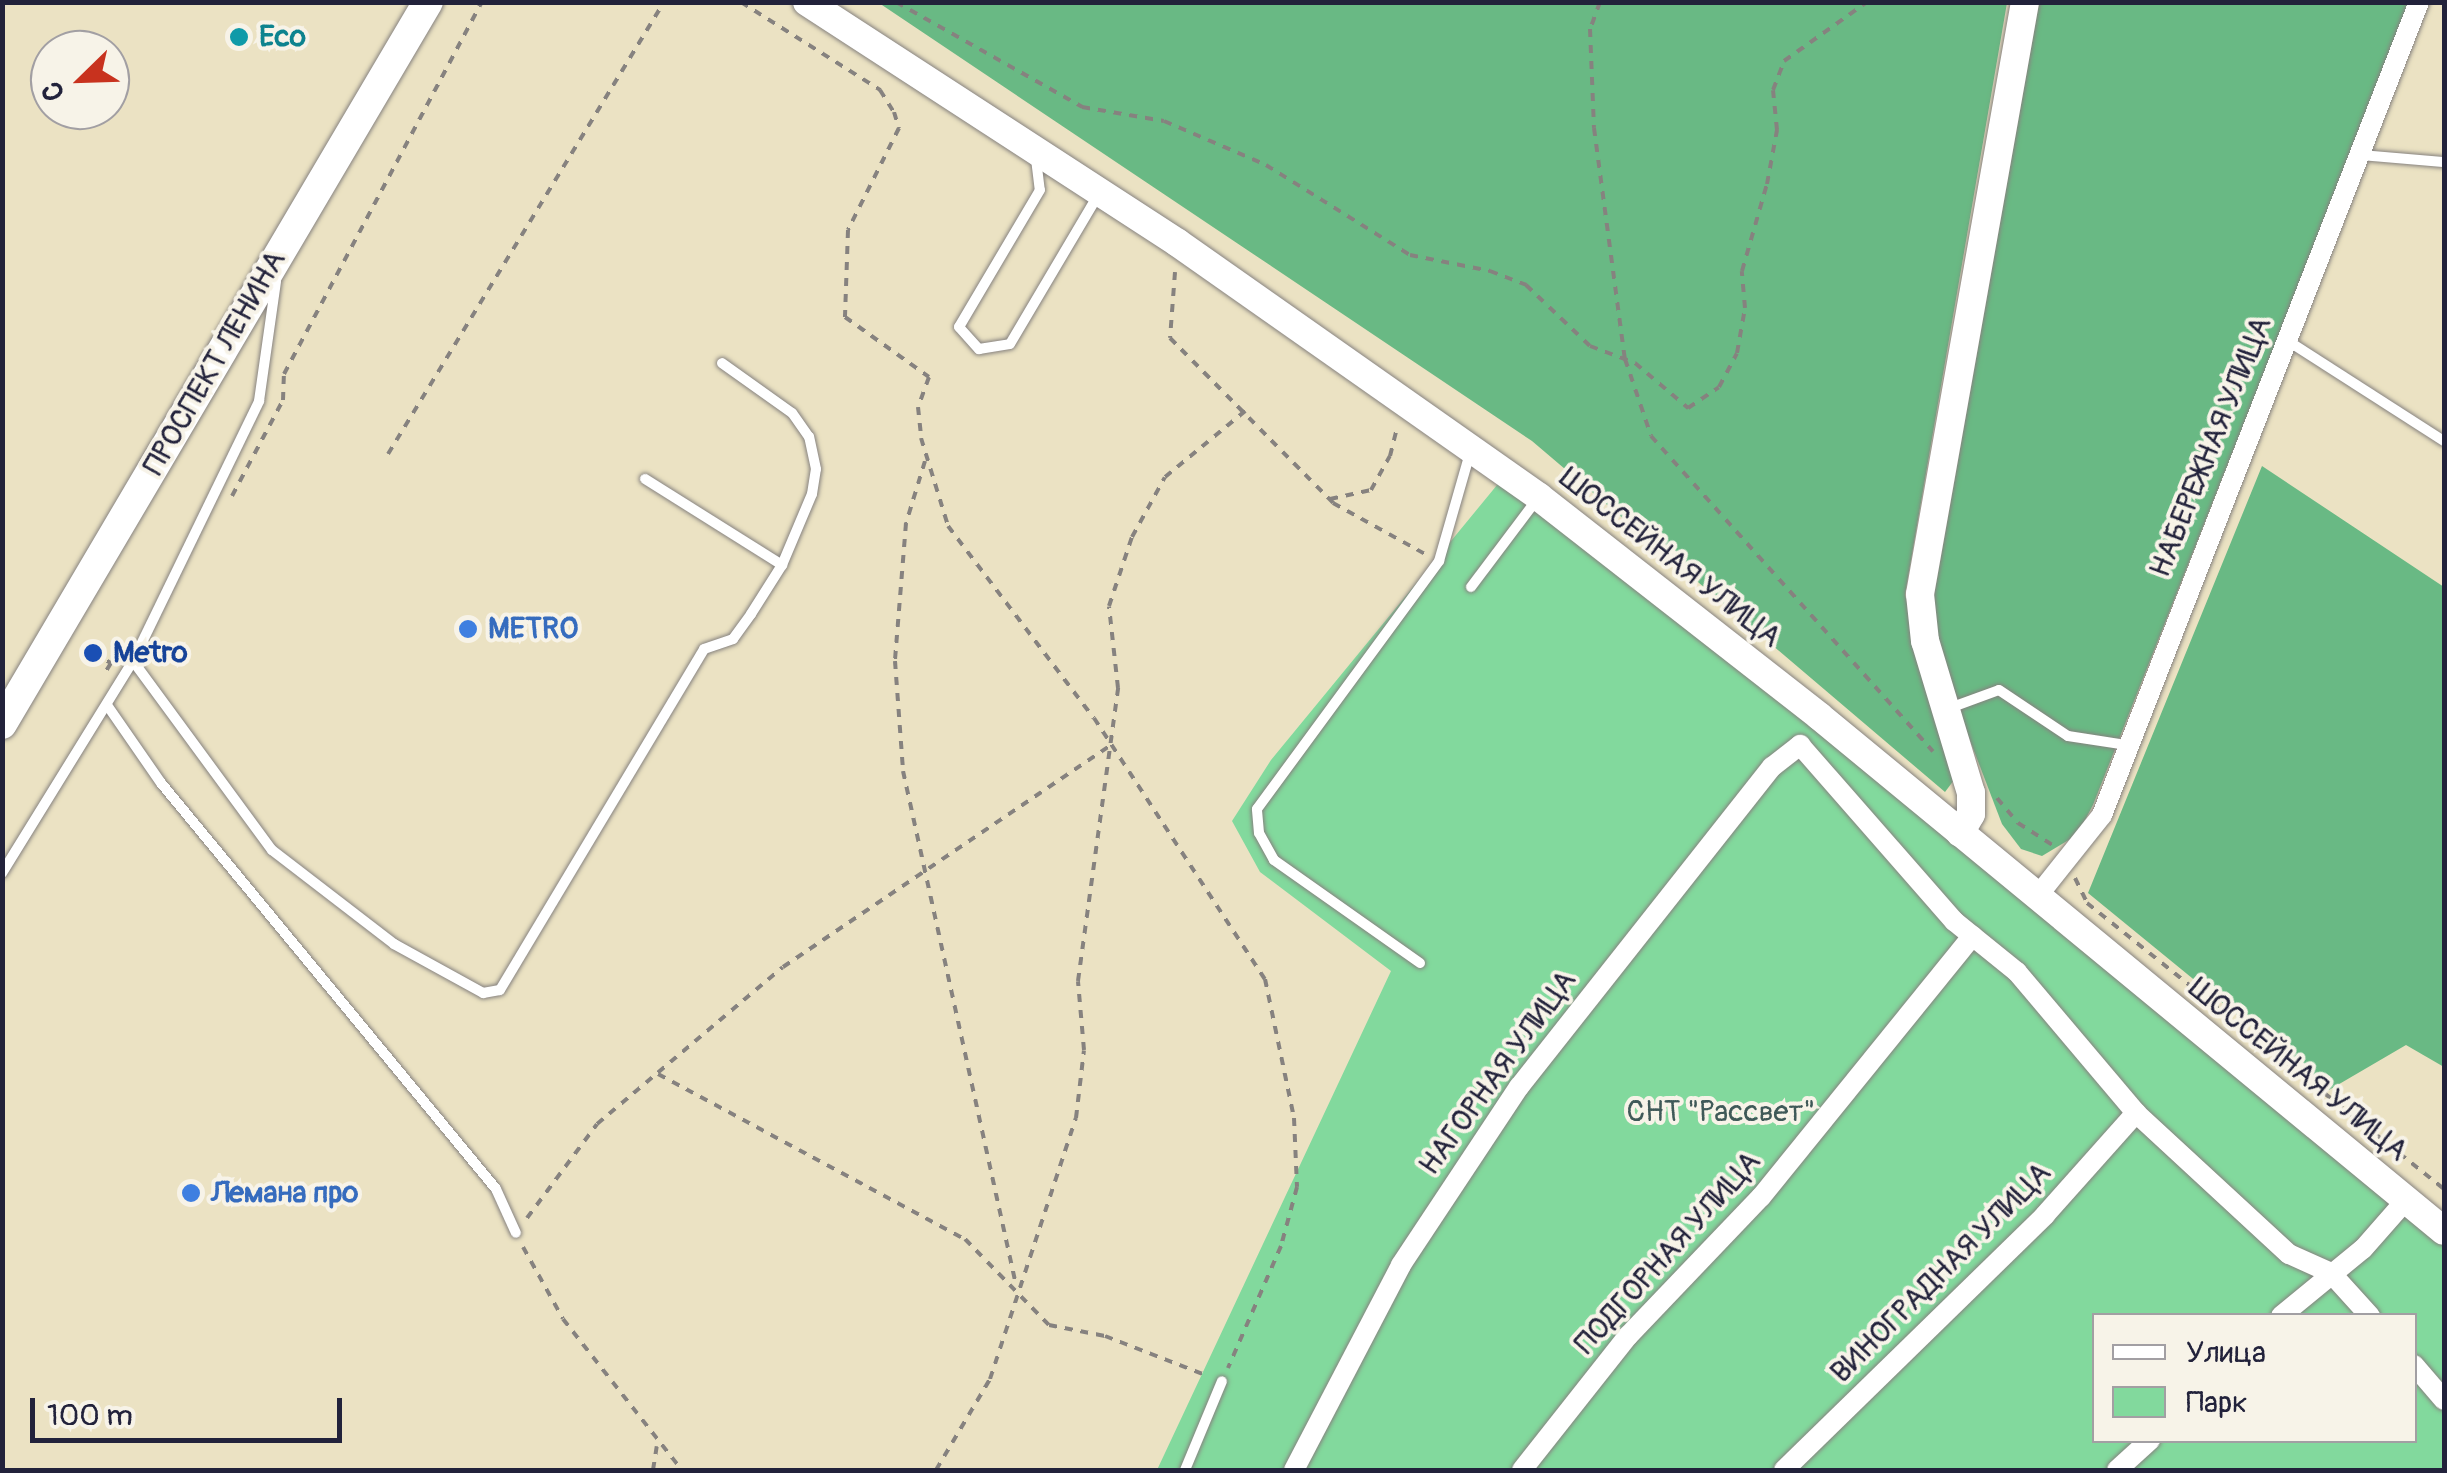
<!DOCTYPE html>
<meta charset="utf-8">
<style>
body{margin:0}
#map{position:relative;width:2447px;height:1473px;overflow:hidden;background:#ebe2c3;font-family:Pangolin,sans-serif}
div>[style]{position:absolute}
.green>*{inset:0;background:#82d99d}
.forest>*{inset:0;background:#69b984}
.path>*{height:4px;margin-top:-2px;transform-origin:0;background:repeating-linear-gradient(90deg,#86827f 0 8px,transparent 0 16px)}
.roads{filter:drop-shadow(0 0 2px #86827f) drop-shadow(0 0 2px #86827f)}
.lane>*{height:10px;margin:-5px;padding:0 5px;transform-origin:5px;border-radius:5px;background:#fff}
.street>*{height:20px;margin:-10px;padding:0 10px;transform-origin:10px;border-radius:10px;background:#fff}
.secondary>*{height:28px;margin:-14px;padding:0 14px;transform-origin:14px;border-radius:14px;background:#fff}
.primary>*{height:30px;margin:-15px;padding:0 15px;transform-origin:15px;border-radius:15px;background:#fff}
.dots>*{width:28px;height:28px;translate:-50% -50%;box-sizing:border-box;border:5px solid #f7f3e8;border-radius:50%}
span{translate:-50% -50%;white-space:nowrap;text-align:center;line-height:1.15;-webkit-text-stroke:8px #f7f3e8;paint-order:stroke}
.culture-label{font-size:30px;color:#0d838f;font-weight:700}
.left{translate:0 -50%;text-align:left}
.street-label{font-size:30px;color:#22223b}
.shop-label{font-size:30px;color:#366cbe;font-weight:700}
.transit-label{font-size:30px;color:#164399;font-weight:700}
.park-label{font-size:30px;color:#3f5958}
.frame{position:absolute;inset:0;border:5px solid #22223b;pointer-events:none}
.legend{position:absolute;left:2092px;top:1313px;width:325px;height:130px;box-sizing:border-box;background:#f7f3e8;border:2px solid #a29fa3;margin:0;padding:12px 18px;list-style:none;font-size:30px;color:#22223b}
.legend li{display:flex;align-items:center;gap:20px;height:50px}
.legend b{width:50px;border:2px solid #a29fa3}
.north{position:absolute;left:30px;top:30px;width:100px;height:100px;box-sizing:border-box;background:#f7f3e8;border:2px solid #a29fa3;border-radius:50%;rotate:247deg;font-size:28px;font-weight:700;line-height:40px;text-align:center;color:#22223b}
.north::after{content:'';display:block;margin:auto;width:35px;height:45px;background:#c8321e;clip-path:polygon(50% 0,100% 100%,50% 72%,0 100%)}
.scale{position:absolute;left:30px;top:1398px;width:312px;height:45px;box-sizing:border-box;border:5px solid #22223b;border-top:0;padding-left:12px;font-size:30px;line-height:35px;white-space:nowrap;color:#22223b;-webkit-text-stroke:8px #f7f3e8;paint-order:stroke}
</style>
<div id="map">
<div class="green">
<i style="clip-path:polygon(evenodd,1502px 479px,1829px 735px,2444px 1243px,2444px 1470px,1157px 1470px,1391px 971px,1260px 872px,1232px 821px,1271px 760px,1502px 479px,2094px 1316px,2414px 1316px,2414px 1440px,2094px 1440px,2094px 1316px)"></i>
</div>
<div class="forest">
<i style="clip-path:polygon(1589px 2px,2007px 3px,1905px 595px,1957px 776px,1945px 792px,1532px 441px,879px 3px)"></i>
<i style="clip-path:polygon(2039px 3px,2410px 3px,2093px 805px,2077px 835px,2042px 856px,2021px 849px,2002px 824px,1943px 670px,1931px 613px)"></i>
<i style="clip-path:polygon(2262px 466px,2444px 587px,2444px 1067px,2406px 1045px,2329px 1090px,2088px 893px)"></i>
</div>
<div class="path">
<i style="left:741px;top:2px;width:165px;rotate:32.3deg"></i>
<i style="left:880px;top:90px;width:26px;rotate:58deg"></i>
<i style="left:894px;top:112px;width:17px;rotate:73deg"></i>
<i style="left:899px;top:128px;width:114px;rotate:116.6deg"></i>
<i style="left:848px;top:230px;width:87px;rotate:92deg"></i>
<i style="left:845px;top:317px;width:103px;rotate:35.5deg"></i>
<i style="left:929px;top:377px;width:32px;rotate:110deg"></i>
<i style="left:918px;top:407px;width:31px;rotate:84deg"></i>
<i style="left:921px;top:438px;width:92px;rotate:72.9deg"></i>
<i style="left:948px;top:526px;width:241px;rotate:52.8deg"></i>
<i style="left:1094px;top:718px;width:312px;rotate:56.8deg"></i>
<i style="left:1265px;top:979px;width:142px;rotate:78.2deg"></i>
<i style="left:1294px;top:1118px;width:69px;rotate:87.5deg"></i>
<i style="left:1297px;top:1187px;width:61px;rotate:105.2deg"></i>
<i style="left:1281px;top:1246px;width:133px;rotate:113.5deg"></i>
<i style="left:896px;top:2px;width:214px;rotate:29.4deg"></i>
<i style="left:1082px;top:107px;width:83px;rotate:9.7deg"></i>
<i style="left:1164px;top:121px;width:111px;rotate:23.3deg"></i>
<i style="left:1266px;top:165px;width:170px;rotate:32deg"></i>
<i style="left:1410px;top:255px;width:82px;rotate:11.3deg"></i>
<i style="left:1490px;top:271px;width:39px;rotate:21deg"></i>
<i style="left:1526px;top:285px;width:88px;rotate:43.6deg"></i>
<i style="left:1590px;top:346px;width:48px;rotate:20.7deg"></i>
<i style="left:1635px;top:363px;width:70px;rotate:40.3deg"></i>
<i style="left:1688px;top:408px;width:37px;rotate:-34deg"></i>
<i style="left:1719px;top:387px;width:38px;rotate:-62deg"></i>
<i style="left:1737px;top:353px;width:46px;rotate:-79.9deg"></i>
<i style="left:1745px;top:308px;width:37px;rotate:-95deg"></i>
<i style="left:1742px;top:271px;width:91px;rotate:-74deg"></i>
<i style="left:1767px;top:184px;width:55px;rotate:-79.5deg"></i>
<i style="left:1777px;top:130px;width:40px;rotate:-95.7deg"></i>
<i style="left:1773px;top:90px;width:31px;rotate:-69deg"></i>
<i style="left:1784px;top:61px;width:102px;rotate:-35.4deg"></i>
<i style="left:1600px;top:2px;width:29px;rotate:110deg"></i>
<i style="left:1590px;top:29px;width:99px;rotate:87.7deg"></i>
<i style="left:1594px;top:128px;width:233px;rotate:82.4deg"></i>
<i style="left:1625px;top:359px;width:81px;rotate:71.3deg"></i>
<i style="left:1651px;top:436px;width:423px;rotate:48.2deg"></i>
<i style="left:1175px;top:272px;width:66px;rotate:94.3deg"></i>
<i style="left:1170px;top:338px;width:232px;rotate:45.3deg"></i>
<i style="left:1333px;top:503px;width:107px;rotate:29deg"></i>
<i style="left:388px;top:454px;width:530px;rotate:-58.59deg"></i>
<i style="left:925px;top:461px;width:65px;rotate:107deg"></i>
<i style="left:906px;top:523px;width:138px;rotate:94.6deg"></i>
<i style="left:895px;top:661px;width:110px;rotate:85.8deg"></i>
<i style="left:903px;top:771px;width:526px;rotate:77.6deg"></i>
<i style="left:232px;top:496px;width:109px;rotate:-62deg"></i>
<i style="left:283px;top:400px;width:26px;rotate:-88deg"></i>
<i style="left:284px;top:374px;width:421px;rotate:-62deg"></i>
<i style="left:1330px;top:499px;width:42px;rotate:-12.4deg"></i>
<i style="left:1371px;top:490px;width:39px;rotate:-61deg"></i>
<i style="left:1390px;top:456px;width:30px;rotate:-76deg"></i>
<i style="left:93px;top:653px;width:21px;rotate:29deg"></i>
<i style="left:111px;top:663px;width:9px;rotate:122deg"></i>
<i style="left:1997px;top:798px;width:33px;rotate:50deg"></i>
<i style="left:2018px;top:823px;width:43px;rotate:32.6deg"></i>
<i style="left:2075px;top:878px;width:28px;rotate:64deg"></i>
<i style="left:2087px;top:903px;width:457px;rotate:38.7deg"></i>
<i style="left:658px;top:1074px;width:349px;rotate:28.3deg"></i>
<i style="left:965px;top:1239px;width:120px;rotate:45.7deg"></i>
<i style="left:1049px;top:1325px;width:57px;rotate:11.1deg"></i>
<i style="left:1105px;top:1336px;width:110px;rotate:21.2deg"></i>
<i style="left:527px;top:1218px;width:117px;rotate:-53.3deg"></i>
<i style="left:597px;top:1124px;width:243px;rotate:-40.2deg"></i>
<i style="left:783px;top:967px;width:395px;rotate:-34.1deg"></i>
<i style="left:523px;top:1247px;width:82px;rotate:60.9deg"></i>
<i style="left:563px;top:1319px;width:192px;rotate:51.8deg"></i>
<i style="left:653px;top:1470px;width:24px;rotate:-81deg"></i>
<i style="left:936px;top:1470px;width:106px;rotate:-59.3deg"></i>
<i style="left:990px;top:1379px;width:275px;rotate:-71.8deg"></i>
<i style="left:1076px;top:1118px;width:68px;rotate:-83.3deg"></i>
<i style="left:1084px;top:1050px;width:69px;rotate:-95deg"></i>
<i style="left:1078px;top:981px;width:296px;rotate:-82.2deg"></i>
<i style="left:1118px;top:688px;width:82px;rotate:-96.3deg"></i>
<i style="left:1109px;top:606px;width:73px;rotate:-71.6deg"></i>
<i style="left:1132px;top:537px;width:68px;rotate:-61.2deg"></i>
<i style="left:1165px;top:477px;width:104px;rotate:-39.5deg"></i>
</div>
<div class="roads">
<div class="lane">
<i style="left:2360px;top:155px;width:84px;rotate:4.8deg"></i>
<i style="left:1036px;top:159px;width:31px;rotate:83deg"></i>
<i style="left:1040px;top:190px;width:159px;rotate:120.6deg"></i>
<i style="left:959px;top:327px;width:30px;rotate:48deg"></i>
<i style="left:979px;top:349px;width:31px;rotate:-9deg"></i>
<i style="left:1010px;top:344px;width:173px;rotate:-59.4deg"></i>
<i style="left:2288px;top:341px;width:185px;rotate:32.7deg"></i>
<i style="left:645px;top:479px;width:162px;rotate:32.1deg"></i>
<i style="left:1471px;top:587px;width:111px;rotate:-53deg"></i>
<i style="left:133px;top:661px;width:235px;rotate:53.7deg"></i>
<i style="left:272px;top:850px;width:154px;rotate:37.6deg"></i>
<i style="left:394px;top:944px;width:102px;rotate:28.8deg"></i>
<i style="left:483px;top:993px;width:17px;rotate:-10deg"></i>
<i style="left:500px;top:990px;width:397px;rotate:-59.1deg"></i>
<i style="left:704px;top:649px;width:31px;rotate:-19deg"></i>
<i style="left:733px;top:639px;width:31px;rotate:-54deg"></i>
<i style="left:751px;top:614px;width:58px;rotate:-57.7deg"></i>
<i style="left:782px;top:565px;width:77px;rotate:-67.1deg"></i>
<i style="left:812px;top:494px;width:25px;rotate:-81deg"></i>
<i style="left:816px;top:469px;width:33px;rotate:-102deg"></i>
<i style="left:809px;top:437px;width:29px;rotate:-125deg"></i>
<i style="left:792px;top:413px;width:86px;rotate:-144.5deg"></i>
<i style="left:107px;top:705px;width:95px;rotate:55.3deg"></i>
<i style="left:161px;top:783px;width:526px;rotate:50.47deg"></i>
<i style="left:496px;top:1189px;width:48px;rotate:65.6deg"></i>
<i style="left:1947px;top:709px;width:55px;rotate:-20.1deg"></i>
<i style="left:1999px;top:690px;width:83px;rotate:33.7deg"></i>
<i style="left:2068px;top:736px;width:60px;rotate:8.7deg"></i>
<i style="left:2px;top:873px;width:249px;rotate:-58.3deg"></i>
<i style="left:133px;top:661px;width:289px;rotate:-64.1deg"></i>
<i style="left:259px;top:401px;width:121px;rotate:-81.9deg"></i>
<i style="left:1420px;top:963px;width:179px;rotate:-144.8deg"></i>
<i style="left:1274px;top:860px;width:31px;rotate:-119deg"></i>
<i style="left:1259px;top:833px;width:24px;rotate:-95deg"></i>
<i style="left:1257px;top:809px;width:308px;rotate:-53.7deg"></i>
<i style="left:1439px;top:561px;width:112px;rotate:-74deg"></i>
<i style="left:1185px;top:1470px;width:96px;rotate:-67.4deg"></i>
</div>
<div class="street">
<i style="left:1800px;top:745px;width:234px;rotate:48.8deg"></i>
<i style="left:1954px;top:921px;width:81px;rotate:39deg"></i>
<i style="left:2017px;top:972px;width:185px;rotate:49.8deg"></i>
<i style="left:2136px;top:1113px;width:208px;rotate:42.7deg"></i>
<i style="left:2289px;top:1254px;width:46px;rotate:24.3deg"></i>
<i style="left:2331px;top:1273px;width:58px;rotate:47.8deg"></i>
<i style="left:2036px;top:898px;width:106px;rotate:-51.5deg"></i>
<i style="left:2102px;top:815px;width:873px;rotate:-68.7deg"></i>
<i style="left:2281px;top:1316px;width:106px;rotate:-39.3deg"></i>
<i style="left:2363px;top:1249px;width:65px;rotate:-48.7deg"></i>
<i style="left:2414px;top:1365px;width:46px;rotate:49.4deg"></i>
<i style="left:1294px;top:1470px;width:231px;rotate:-62.4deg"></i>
<i style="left:1401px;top:1265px;width:214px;rotate:-56.5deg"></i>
<i style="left:1519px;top:1087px;width:408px;rotate:-51.7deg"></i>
<i style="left:1772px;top:767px;width:36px;rotate:-38deg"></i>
<i style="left:1522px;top:1470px;width:171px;rotate:-51.7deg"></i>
<i style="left:1628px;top:1336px;width:192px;rotate:-46.3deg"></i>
<i style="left:1761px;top:1197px;width:336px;rotate:-51deg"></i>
<i style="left:1784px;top:1470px;width:365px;rotate:-44.3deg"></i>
<i style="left:2045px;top:1215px;width:137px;rotate:-48.3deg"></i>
<i style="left:2117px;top:1470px;width:45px;rotate:-42.3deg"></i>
</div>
<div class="secondary">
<i style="left:807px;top:2px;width:442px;rotate:33deg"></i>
<i style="left:1178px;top:243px;width:441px;rotate:35.1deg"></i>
<i style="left:1539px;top:497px;width:355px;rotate:38deg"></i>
<i style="left:1819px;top:716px;width:810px;rotate:39.49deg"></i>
<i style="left:1960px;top:833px;width:22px;rotate:-60deg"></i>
<i style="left:1971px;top:814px;width:21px;rotate:-90deg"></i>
<i style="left:1971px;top:793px;width:159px;rotate:-106.8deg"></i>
<i style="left:1925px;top:641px;width:47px;rotate:-96.1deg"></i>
<i style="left:1920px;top:594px;width:601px;rotate:-79.94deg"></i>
</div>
<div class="primary">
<i style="left:2px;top:724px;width:838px;rotate:-59.46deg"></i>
</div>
</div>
<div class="dots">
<i style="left:239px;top:37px;background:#0f9aa8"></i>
<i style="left:468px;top:629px;background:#3f7fe0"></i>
<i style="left:93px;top:653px;background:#1a4fb4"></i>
<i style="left:191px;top:1193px;background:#3f7fe0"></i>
</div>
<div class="culture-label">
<span class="left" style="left:259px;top:37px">Eco</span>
</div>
<div class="street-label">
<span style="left:215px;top:363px;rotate:-60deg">ПРОСПЕКТ ЛЕНИНА</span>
<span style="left:2211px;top:447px;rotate:-68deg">НАБЕРЕЖНАЯ УЛИЦА</span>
<span style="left:1670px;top:558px;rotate:38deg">ШОССЕЙНАЯ УЛИЦА</span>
<span style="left:2298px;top:1070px;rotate:39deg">ШОССЕЙНАЯ УЛИЦА</span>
<span style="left:1498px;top:1073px;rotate:-54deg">НАГОРНАЯ УЛИЦА</span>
<span style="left:1668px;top:1253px;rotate:-48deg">ПОДГОРНАЯ УЛИЦА</span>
<span style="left:1941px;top:1273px;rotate:-45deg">ВИНОГРАДНАЯ УЛИЦА</span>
</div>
<div class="shop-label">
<span class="left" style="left:488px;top:629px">METRO</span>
<span class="left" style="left:211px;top:1193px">Лемана про</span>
</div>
<div class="transit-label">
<span class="left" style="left:113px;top:653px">Metro</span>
</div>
<div class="park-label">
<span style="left:1721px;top:1112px">СНТ "Рассвет"</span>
</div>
<div class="frame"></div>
<ul class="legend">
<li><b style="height:12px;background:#fff"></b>Улица</li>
<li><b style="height:28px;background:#82d99d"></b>Парк</li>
</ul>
<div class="north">С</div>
<div class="scale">100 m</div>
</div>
